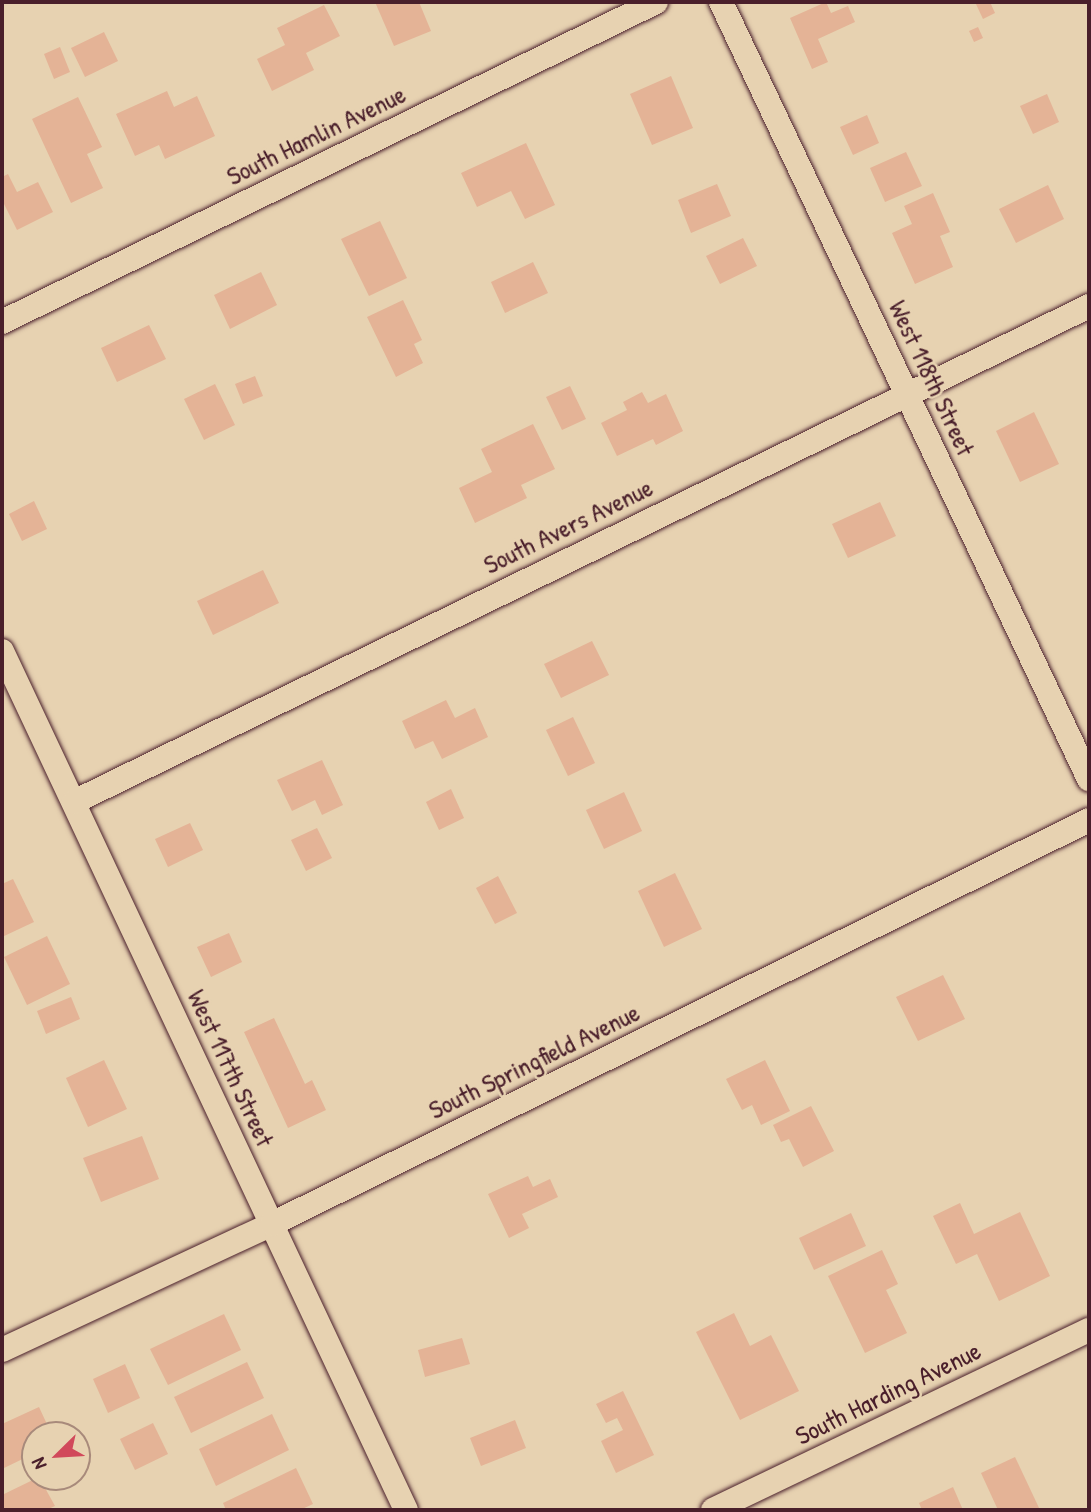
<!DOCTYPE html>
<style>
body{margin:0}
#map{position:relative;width:1091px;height:1512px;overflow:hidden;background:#e7d2b1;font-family:"Patrick Hand",sans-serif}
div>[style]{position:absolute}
.building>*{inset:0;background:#e4b396}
.roads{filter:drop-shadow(0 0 2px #4a1f2b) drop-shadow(0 0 2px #4a1f2b)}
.street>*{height:24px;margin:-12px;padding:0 12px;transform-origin:12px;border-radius:12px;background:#e7d2b1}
span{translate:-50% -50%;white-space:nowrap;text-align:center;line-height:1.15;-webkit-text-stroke:5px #e7d2b1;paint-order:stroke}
.street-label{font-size:26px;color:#4a1f2b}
.frame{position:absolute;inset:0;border:4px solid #4a1f2b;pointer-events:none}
.north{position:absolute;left:21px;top:1421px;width:70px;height:70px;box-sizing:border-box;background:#e7d2b1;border:2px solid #a88a7b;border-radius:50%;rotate:246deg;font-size:19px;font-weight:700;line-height:28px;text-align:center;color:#4a1f2b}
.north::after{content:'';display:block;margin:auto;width:24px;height:32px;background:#d1495b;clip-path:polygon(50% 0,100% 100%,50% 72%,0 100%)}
</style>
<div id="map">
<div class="building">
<i style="clip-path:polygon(375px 2px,419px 2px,431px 31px,394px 46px)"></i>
<i style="clip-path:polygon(826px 2px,831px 13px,848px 6px,855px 22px,818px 39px,828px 62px,812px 69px,790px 18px)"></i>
<i style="clip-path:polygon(975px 2px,990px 2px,995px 13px,983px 19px)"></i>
<i style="clip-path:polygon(324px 5px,340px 36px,306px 53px,314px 70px,272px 91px,257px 59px,285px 45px,277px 28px)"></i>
<i style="clip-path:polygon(978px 27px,983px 38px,974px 42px,969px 31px)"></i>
<i style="clip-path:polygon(104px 32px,118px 61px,85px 77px,71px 48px)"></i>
<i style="clip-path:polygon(60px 47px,70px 72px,54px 79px,44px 54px)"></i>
<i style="clip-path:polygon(671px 76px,693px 128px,652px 145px,630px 94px)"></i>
<i style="clip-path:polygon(167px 91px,174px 107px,197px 96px,215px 136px,165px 159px,159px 145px,135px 156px,116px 114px)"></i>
<i style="clip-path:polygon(1047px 94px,1059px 122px,1033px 134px,1020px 106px)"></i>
<i style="clip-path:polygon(78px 97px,102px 147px,87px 154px,103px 188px,71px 203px,32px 119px)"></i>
<i style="clip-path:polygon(867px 115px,879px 143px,853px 155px,840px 127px)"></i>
<i style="clip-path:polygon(526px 143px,555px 205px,525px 219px,511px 191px,477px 207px,461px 173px)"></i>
<i style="clip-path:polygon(906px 152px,922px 186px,885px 202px,870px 168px)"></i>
<i style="clip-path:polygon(8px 174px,17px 192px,38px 182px,53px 212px,17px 230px,2px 200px,2px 177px)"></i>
<i style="clip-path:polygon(717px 184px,731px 216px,691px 233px,678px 200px)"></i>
<i style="clip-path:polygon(1048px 185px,1064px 219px,1016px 243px,999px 209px)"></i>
<i style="clip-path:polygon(933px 193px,950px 232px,940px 236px,953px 267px,915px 284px,892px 233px,912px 224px,904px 206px)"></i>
<i style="clip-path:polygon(380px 221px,407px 278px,369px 296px,341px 239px)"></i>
<i style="clip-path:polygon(743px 238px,757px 266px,720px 284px,706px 256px)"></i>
<i style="clip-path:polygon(533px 262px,548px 293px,505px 313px,491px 282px)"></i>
<i style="clip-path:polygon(261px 272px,277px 305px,230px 329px,214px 295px)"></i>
<i style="clip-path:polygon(403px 300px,422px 340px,414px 344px,423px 363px,396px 377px,367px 317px)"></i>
<i style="clip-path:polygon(149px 325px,166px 359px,117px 382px,101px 348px)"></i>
<i style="clip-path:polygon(255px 376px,263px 396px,243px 404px,235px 384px)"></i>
<i style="clip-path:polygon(215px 384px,235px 425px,204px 440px,184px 399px)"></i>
<i style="clip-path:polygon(570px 386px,586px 419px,562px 430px,546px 397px)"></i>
<i style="clip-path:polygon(642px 392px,648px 403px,666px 394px,683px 431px,656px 445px,653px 439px,617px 456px,601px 423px,627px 410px,623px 402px)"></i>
<i style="clip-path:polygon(1034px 412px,1059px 464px,1020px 482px,996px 431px)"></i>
<i style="clip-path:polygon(533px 424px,555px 469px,521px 485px,527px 498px,475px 523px,459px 488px,492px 472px,481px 449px)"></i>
<i style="clip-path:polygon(34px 501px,47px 529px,22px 541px,9px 514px)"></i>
<i style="clip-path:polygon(880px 502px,896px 536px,848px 558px,832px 524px)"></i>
<i style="clip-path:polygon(263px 570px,279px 603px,213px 635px,197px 601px)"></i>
<i style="clip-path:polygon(592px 641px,609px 675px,561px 698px,544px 664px)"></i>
<i style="clip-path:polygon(446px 700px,455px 718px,475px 708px,488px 737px,442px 759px,433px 741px,415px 749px,402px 721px)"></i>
<i style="clip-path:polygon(573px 717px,595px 763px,568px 776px,546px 730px)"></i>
<i style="clip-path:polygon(322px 760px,343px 805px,322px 815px,315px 800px,292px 811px,277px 780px)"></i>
<i style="clip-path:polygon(451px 789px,464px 818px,439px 830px,426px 802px)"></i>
<i style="clip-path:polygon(624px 792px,642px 831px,604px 849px,586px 810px)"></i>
<i style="clip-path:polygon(190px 823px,203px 850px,168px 867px,155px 839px)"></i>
<i style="clip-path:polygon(317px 828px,332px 858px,306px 871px,291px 840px)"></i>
<i style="clip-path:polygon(675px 873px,702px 929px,664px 947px,638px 891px)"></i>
<i style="clip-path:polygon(498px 876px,517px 913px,495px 924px,476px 888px)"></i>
<i style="clip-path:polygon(13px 879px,34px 922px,2px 937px,2px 884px)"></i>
<i style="clip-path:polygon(229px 933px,242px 962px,211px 977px,197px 947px)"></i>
<i style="clip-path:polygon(47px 936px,70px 984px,27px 1005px,4px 957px)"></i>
<i style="clip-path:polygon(943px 975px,965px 1019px,918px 1041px,896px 997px)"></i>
<i style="clip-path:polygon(71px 997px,80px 1019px,46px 1034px,37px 1011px)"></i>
<i style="clip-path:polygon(274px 1018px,305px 1084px,312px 1080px,326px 1110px,288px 1128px,244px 1032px)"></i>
<i style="clip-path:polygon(104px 1060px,127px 1109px,88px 1127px,66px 1078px)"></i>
<i style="clip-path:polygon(765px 1060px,790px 1111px,761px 1125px,752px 1105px,742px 1110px,726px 1079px)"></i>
<i style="clip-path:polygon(811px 1106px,834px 1151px,803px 1167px,789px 1139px,781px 1142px,773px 1125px)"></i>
<i style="clip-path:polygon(142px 1136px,159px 1179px,101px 1202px,83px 1158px)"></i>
<i style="clip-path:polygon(528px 1176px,533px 1187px,550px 1179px,558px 1197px,522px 1214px,529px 1228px,509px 1238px,488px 1194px)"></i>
<i style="clip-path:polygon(960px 1203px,974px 1234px,1020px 1212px,1050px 1276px,999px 1301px,977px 1254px,956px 1264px,933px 1216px)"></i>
<i style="clip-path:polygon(851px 1213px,866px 1246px,814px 1270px,799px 1238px)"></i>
<i style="clip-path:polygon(882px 1250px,898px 1284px,886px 1290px,907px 1333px,865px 1353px,828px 1276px)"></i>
<i style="clip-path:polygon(734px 1313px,750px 1346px,771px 1335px,799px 1391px,740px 1420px,696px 1332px)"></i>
<i style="clip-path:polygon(224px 1314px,241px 1350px,168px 1385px,150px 1349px)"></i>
<i style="clip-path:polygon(462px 1338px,470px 1364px,425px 1377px,418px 1350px)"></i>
<i style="clip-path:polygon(247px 1362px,264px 1398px,191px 1433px,174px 1397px)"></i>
<i style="clip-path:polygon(125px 1364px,140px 1398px,108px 1413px,93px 1379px)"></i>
<i style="clip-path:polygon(623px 1391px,654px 1455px,616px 1473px,601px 1441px,623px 1430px,617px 1418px,606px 1423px,596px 1404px)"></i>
<i style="clip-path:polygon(39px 1407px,52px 1435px,35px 1435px,35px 1453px,2px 1469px,2px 1424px)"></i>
<i style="clip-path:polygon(272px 1414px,289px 1450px,216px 1486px,199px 1449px)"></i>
<i style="clip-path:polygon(515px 1420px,526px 1448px,481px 1466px,470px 1438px)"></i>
<i style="clip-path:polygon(153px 1423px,168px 1454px,135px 1470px,120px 1439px)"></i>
<i style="clip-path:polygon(1015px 1457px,1040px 1510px,998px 1510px,981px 1473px)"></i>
<i style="clip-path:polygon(296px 1468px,313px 1504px,300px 1510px,226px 1510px,223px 1503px)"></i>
<i style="clip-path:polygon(39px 1477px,55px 1506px,46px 1510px,2px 1510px,2px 1495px)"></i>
<i style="clip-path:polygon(953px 1487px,963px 1510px,922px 1510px,919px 1503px)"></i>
</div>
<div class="roads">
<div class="street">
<i style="left:721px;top:2px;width:860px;rotate:64.66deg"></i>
<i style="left:2px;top:322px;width:728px;rotate:-26.07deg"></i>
<i style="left:2px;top:651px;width:949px;rotate:64.81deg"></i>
<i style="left:74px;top:802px;width:1130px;rotate:-26.04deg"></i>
<i style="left:2px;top:1350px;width:298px;rotate:-25deg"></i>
<i style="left:272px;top:1224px;width:911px;rotate:-26.31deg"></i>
<i style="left:713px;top:1510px;width:417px;rotate:-25.6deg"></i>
</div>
</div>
<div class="street-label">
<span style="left:316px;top:135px;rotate:-26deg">South Hamlin Avenue</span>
<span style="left:932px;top:378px;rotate:65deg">West 118th Street</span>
<span style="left:568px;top:526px;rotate:-26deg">South Avers Avenue</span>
<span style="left:534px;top:1061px;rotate:-26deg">South Springfield Avenue</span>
<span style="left:231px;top:1068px;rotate:65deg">West 117th Street</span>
<span style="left:888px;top:1393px;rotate:-26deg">South Harding Avenue</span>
</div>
<div class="frame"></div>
<div class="north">N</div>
</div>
